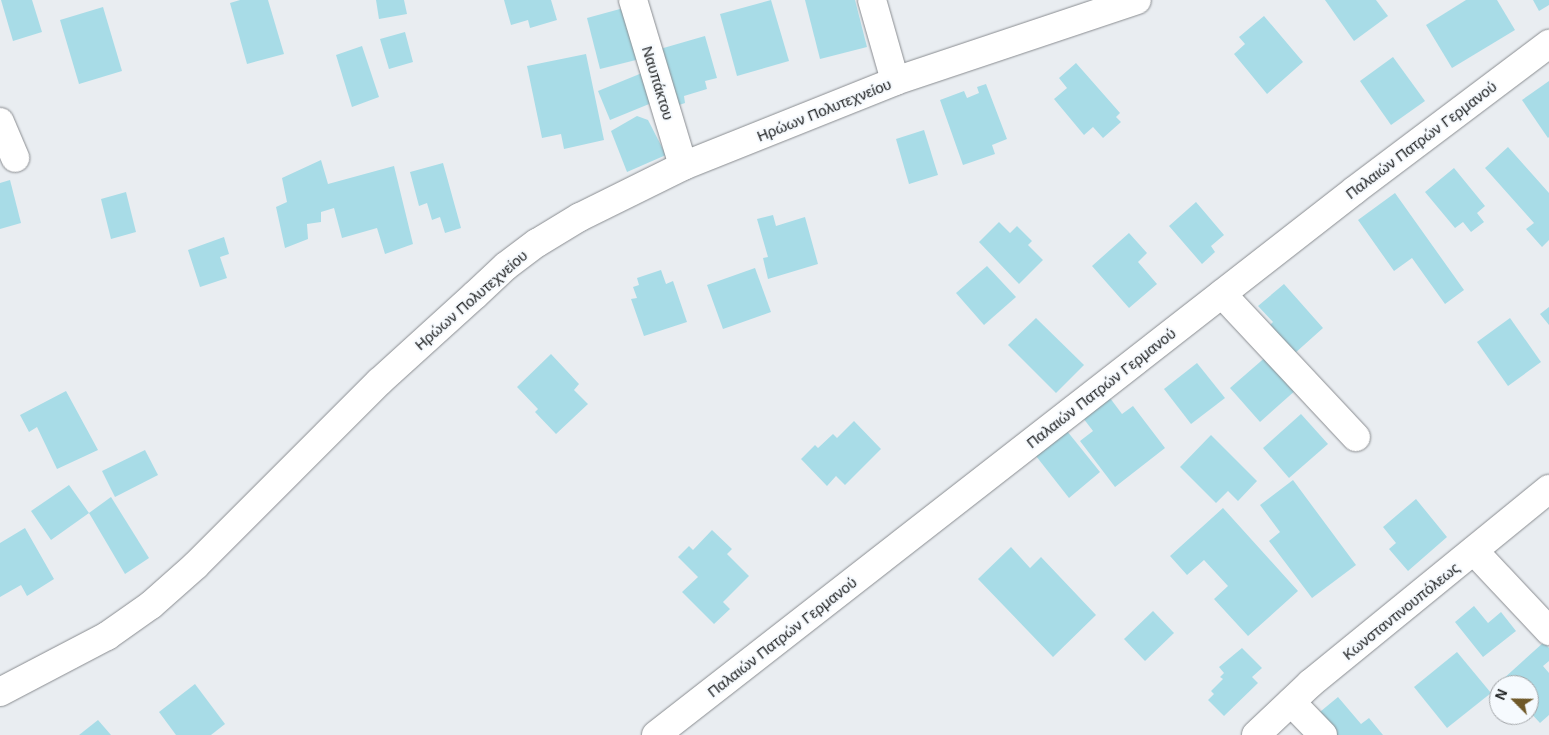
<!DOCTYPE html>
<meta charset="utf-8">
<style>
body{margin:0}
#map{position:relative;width:1549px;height:735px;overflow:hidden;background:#e9edf1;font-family:Helvetica,sans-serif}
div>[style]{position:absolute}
.building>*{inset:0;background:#a8dce7}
.roads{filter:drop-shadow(0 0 1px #898c90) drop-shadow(0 0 1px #898c90)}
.minor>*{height:28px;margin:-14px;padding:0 14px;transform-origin:14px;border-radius:14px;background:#fff}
span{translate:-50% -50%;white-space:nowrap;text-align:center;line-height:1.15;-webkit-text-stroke:4px #f6fafe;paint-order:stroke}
.street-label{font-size:15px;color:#212324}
.north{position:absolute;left:1489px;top:675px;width:50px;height:50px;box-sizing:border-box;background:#f6fafe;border:1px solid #a1a4a7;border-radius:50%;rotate:293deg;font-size:14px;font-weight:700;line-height:20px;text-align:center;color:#212324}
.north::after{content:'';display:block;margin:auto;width:18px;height:22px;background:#705929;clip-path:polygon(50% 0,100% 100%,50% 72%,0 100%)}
</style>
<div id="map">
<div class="building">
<i style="clip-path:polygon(1px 0,32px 0,42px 32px,13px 41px)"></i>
<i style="clip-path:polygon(240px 0,268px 0,284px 54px,247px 64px,230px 3px)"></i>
<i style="clip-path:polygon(376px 0,404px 0,407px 14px,379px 19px)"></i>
<i style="clip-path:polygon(504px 0,551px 0,557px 20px,530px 28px,528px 20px,511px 25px)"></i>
<i style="clip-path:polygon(771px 0,789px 61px,737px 76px,720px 14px)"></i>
<i style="clip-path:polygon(805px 0,855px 0,867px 47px,820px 59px)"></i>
<i style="clip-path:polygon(1325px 0,1376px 0,1388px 16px,1354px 41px)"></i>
<i style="clip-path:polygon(1466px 0,1497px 0,1515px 30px,1452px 68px,1426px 25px)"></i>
<i style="clip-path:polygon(1533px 0,1549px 0,1549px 5px,1539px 11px)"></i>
<i style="clip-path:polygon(631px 6px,644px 58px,600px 69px,587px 18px)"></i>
<i style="clip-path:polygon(103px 7px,122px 71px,79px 84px,60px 20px)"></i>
<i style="clip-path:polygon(1264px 16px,1303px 62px,1267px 94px,1234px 54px,1245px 44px,1239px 37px)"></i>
<i style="clip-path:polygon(405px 32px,413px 62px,389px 69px,380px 39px)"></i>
<i style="clip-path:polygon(705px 36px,717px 78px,705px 81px,707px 89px,684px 96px,685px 103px,676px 106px,660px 49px)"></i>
<i style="clip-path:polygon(362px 46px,379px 97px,352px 107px,336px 55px)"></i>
<i style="clip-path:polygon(586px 54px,604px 140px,564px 149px,561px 134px,542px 138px,527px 66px)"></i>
<i style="clip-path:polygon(1393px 57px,1425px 101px,1391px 125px,1360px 81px)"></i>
<i style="clip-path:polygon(1076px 63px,1120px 113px,1116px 117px,1121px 122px,1103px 138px,1093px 127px,1084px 135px,1054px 99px,1067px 88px,1059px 78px)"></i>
<i style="clip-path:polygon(642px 73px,654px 102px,610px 120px,598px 91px)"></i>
<i style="clip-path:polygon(1549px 81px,1549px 137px,1548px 138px,1522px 100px)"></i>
<i style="clip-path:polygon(986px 84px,1007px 139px,992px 145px,995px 154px,963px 165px,940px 100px,964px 91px,967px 98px,979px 93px,977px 87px)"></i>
<i style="clip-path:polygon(637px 116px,648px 120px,666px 155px,627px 172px,611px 131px)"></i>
<i style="clip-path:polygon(924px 130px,938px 175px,909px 184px,896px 139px)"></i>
<i style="clip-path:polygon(1508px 147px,1549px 193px,1549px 240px,1542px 247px,1526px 229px,1534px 223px,1485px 168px)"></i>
<i style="clip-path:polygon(321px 160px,328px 184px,394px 166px,413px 244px,385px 254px,377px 228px,342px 238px,334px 208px,321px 212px,321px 222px,307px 224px,308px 239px,285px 248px,276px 207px,287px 202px,282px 178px)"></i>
<i style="clip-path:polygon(443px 163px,461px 228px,445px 233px,440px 217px,432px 220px,427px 203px,419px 206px,410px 172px)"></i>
<i style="clip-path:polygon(1454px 168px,1485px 206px,1477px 213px,1484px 222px,1471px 232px,1463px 222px,1455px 228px,1425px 192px)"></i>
<i style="clip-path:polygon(10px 180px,21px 223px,0 229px,0 183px)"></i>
<i style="clip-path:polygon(126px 192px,136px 232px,111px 239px,101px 199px)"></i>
<i style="clip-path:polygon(1395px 193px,1464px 290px,1445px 304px,1412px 258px,1394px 271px,1358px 220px)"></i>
<i style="clip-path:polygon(1196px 202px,1224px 235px,1211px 246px,1215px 252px,1202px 264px,1169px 226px)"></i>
<i style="clip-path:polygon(773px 215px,776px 226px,805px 217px,818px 264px,768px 279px,763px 258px,768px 257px,757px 219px)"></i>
<i style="clip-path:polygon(999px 222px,1010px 233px,1017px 226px,1032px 241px,1028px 245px,1043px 260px,1019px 284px,979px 242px)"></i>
<i style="clip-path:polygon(1129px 233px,1147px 253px,1138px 262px,1157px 284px,1129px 308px,1092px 266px)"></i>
<i style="clip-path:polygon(224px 237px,229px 254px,220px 257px,227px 278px,200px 287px,188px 250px)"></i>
<i style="clip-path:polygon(987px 266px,1016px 297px,984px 325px,956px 293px)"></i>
<i style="clip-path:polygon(755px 268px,771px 312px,723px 329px,707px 285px)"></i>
<i style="clip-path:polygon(661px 270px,666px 284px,673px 281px,687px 322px,644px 336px,631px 299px,637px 298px,633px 287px,639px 285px,637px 278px)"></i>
<i style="clip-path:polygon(1284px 284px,1323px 328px,1294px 354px,1269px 326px,1273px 322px,1258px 306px)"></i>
<i style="clip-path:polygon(1549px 307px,1549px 325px,1540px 314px)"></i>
<i style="clip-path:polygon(1036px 318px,1084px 365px,1056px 393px,1008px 345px)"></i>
<i style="clip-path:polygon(1510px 318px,1541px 362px,1508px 386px,1477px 342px)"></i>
<i style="clip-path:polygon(551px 354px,579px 384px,574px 390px,588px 404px,556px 434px,535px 412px,538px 409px,517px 387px)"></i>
<i style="clip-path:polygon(1268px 355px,1297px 389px,1260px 422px,1230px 388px)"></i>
<i style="clip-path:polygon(1197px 363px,1225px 398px,1191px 424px,1164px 389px)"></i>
<i style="clip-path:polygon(66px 391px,98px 450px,57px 469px,37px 427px,29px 432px,20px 415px)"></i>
<i style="clip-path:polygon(1107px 394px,1122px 414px,1133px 406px,1165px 448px,1115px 487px,1080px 441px,1093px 431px,1080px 414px)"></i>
<i style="clip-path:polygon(1301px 414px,1328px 444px,1289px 478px,1263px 448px)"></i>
<i style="clip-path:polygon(854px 421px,881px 449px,845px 485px,836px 476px,827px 486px,801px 459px,815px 445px,818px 448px,833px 434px,837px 438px)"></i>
<i style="clip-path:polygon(1067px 431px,1100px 472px,1069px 498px,1036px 456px)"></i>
<i style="clip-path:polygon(1211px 435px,1257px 481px,1238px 501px,1228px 491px,1216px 503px,1180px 467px)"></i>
<i style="clip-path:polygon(145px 450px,158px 475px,115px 497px,102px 471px)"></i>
<i style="clip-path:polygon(1293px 480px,1356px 565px,1312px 598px,1269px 541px,1280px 532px,1260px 505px)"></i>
<i style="clip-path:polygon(69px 485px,89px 513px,51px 540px,31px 511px)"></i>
<i style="clip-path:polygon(111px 497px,149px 558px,125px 574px,89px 513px)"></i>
<i style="clip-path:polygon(1416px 499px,1447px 537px,1408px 571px,1389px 549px,1396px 543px,1383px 527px)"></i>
<i style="clip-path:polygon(1223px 508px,1298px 591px,1248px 636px,1214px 599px,1228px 586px,1204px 560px,1187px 575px,1170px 556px)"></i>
<i style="clip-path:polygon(25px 528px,54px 579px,27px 596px,21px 585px,0 597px,0 543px)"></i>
<i style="clip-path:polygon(712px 530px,732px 549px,727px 554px,749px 576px,723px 602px,730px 609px,714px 624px,682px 592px,698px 577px,678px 557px,689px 546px,693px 550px)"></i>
<i style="clip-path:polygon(1011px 547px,1030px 568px,1041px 557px,1096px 615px,1053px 657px,978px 579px)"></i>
<i style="clip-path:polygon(1474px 606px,1488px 623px,1501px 612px,1516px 631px,1483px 657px,1455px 622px)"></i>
<i style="clip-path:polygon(1153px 611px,1174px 633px,1145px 661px,1124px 639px)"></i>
<i style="clip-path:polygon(1544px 642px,1549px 648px,1549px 661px,1543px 666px,1549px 673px,1549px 715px,1540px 723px,1529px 711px,1529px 685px,1506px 685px,1502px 680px)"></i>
<i style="clip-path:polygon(1242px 648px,1262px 668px,1252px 677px,1258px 683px,1224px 716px,1208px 700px,1214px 694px,1211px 691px,1223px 679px,1220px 677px,1224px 673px,1219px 667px)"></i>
<i style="clip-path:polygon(1457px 652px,1491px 693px,1447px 728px,1414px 687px)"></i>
<i style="clip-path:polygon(195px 684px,225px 724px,211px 735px,176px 735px,159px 712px)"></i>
<i style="clip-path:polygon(1338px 697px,1361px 724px,1369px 718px,1383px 735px,1331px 735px,1315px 716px)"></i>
<i style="clip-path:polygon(98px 720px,111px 735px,79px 735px)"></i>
</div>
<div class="roads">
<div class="minor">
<i style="left:633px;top:0;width:173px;rotate:73.2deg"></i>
<i style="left:872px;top:0;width:84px;rotate:74.1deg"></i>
<i style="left:0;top:122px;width:39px;rotate:67deg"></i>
<i style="left:1222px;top:294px;width:196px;rotate:46.9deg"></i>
<i style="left:1474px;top:551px;width:110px;rotate:46.8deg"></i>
<i style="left:0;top:692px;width:121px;rotate:-27.6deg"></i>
<i style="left:107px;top:636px;width:54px;rotate:-35.2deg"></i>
<i style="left:151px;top:605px;width:60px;rotate:-41.6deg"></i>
<i style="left:196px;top:565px;width:259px;rotate:-45deg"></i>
<i style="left:379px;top:382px;width:130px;rotate:-42.2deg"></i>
<i style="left:475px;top:295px;width:42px;rotate:-43.1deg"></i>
<i style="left:506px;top:266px;width:39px;rotate:-37deg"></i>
<i style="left:537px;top:243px;width:50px;rotate:-31.2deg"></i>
<i style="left:580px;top:217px;width:115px;rotate:-26.3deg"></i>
<i style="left:683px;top:166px;width:228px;rotate:-21.8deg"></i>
<i style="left:895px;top:81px;width:255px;rotate:-18.5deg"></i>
<i style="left:1291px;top:702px;width:46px;rotate:45.9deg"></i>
<i style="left:656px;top:735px;width:886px;rotate:-37.94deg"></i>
<i style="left:1355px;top:190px;width:243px;rotate:-37deg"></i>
<i style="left:1256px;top:735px;width:76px;rotate:-43.4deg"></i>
<i style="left:1311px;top:683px;width:307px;rotate:-39.2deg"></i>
</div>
</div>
<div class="street-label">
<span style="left:658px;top:83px;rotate:73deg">Ναυπάκτου</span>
<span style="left:824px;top:110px;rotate:-22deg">Ηρώων Πολυτεχνείου</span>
<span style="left:1421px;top:140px;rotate:-37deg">Παλαιών Πατρών Γερμανού</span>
<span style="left:471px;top:300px;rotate:-41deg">Ηρώων Πολυτεχνείου</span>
<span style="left:1101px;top:388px;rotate:-38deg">Παλαιών Πατρών Γερμανού</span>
<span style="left:1401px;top:611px;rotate:-39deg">Κωνσταντινουπόλεως</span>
<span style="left:782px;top:637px;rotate:-38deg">Παλαιών Πατρών Γερμανού</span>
</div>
<div class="north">N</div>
</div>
